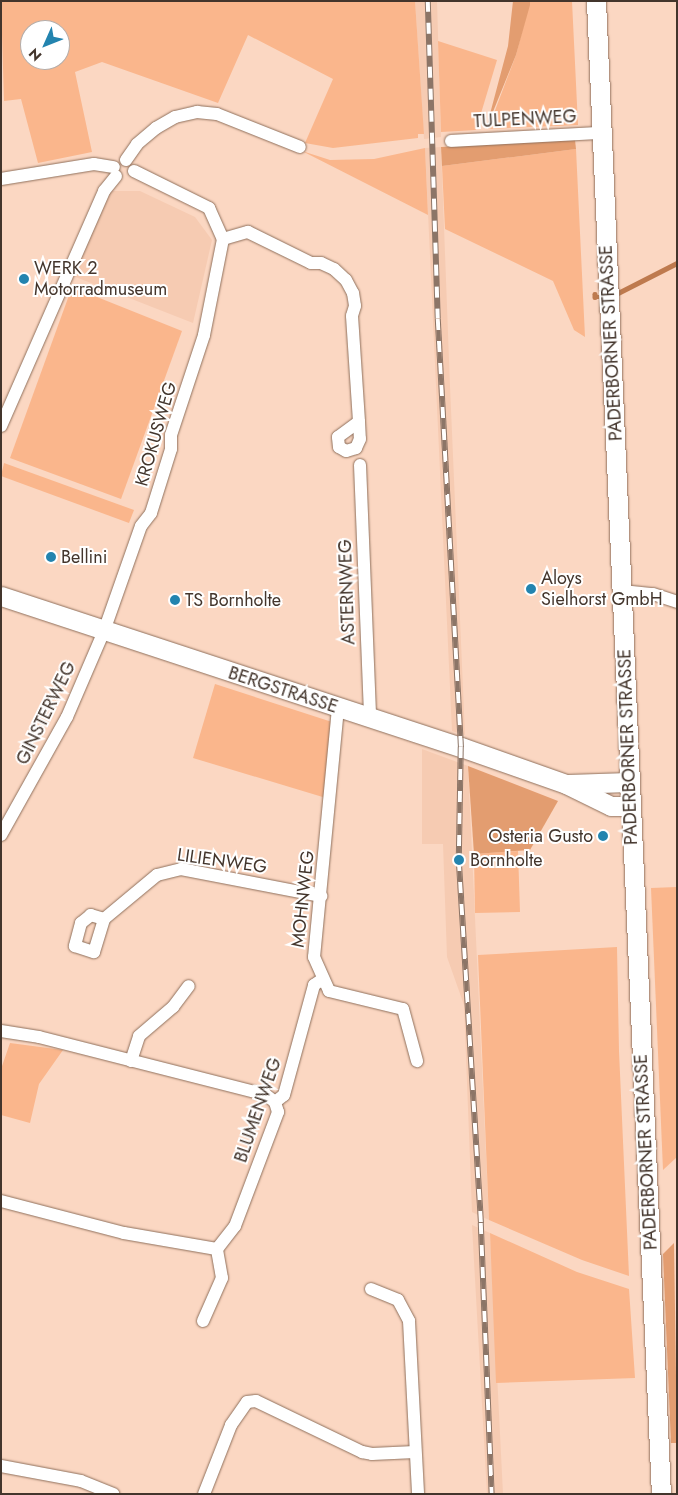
<!DOCTYPE html>
<style>
body{margin:0}
#map{position:relative;width:678px;height:1495px;overflow:hidden;background:#fbd7c2;font-family:Jost,sans-serif}
div>[style]{position:absolute}
.built>*{inset:0;background:#f6cbb2}
.green>*{inset:0;background:#fab68c}
.forest>*{inset:0;background:#e39d70}
.stream>*{height:4.5px;margin:-2.25px;padding:0 2.25px;transform-origin:2.25px;border-radius:2.25px;background:#be7a4e}
.roads{filter:drop-shadow(0 0 1px #8f705c) drop-shadow(0 0 1px #8f705c)}
.street>*{height:12px;margin:-6px;padding:0 6px;transform-origin:6px;border-radius:6px;background:#fff}
.secondary>*{height:19px;margin:-9.5px;padding:0 9.5px;transform-origin:9.5px;border-radius:9.5px;background:#fff}
.rail>*{height:5.5px;margin-top:-2.75px;transform-origin:0;background:repeating-linear-gradient(90deg,#fff 0 11px,#8c7567 0 22px);box-sizing:border-box;border-block:1px solid #8c7567}
.dots>*{width:14px;height:14px;translate:-50% -50%;box-sizing:border-box;border:2px solid #fff;border-radius:50%}
span{translate:-50% -50%;white-space:nowrap;text-align:center;line-height:1.15;-webkit-text-stroke:4px #fff;paint-order:stroke}
.street-label{font-size:18px;color:#43352c}
.poi-label{font-size:18px;color:#43352c}
.left{translate:0 -50%;text-align:left}
.right{translate:-100% -50%;text-align:right}
.frame{position:absolute;inset:0;border:2px solid #43352c;pointer-events:none}
.north{position:absolute;left:20px;top:20px;width:50px;height:50px;box-sizing:border-box;background:#fff;border:1px solid #b4aeab;border-radius:50%;rotate:226deg;font-size:14px;font-weight:700;line-height:20px;text-align:center;color:#43352c}
.north::after{content:'';display:block;margin:auto;width:18px;height:22px;background:#2384af;clip-path:polygon(50% 0,100% 100%,50% 72%,0 100%)}
</style>
<div id="map">
<div class="built">
<i style="clip-path:polygon(415px 1px,437px 1px,441px 137px,424px 139px)"></i>
<i style="clip-path:polygon(441px 147px,450px 386px,465px 735px,452px 731px,425px 148px)"></i>
<i style="clip-path:polygon(111px 191px,140px 191px,195px 217px,212px 240px,193px 323px,73px 276px)"></i>
<i style="clip-path:polygon(422px 749px,468px 766px,489px 1220px,472px 1212px,464px 1005px,447px 957px,443px 844px,422px 844px)"></i>
<i style="clip-path:polygon(472px 1225px,490px 1233px,503px 1494px,487px 1494px)"></i>
</div>
<div class="green">
<i style="clip-path:polygon(evenodd,1px 1px,415px 1px,424px 134px,418px 134px,418px 138px,333px 148px,305px 143px,333px 79px,248px 35px,218px 103px,102px 62px,75px 72px,92px 152px,38px 163px,21px 99px,4px 101px,1px 1px,30px 30px,60px 30px,60px 60px,30px 60px,30px 30px)"></i>
<i style="clip-path:polygon(530px 1px,572px 1px,578px 125px,488px 129px,516px 55px)"></i>
<i style="clip-path:polygon(438px 41px,497px 60px,476px 130px,441px 132px)"></i>
<i style="clip-path:polygon(425px 148px,428px 215px,302px 151px,330px 160px,374px 159px)"></i>
<i style="clip-path:polygon(576px 149px,585px 337px,574px 330px,553px 281px,445px 229px,442px 166px)"></i>
<i style="clip-path:polygon(72px 287px,182px 331px,121px 499px,10px 458px)"></i>
<i style="clip-path:polygon(4px 463px,134px 510px,129px 523px,1px 476px)"></i>
<i style="clip-path:polygon(215px 684px,332px 722px,326px 798px,193px 758px)"></i>
<i style="clip-path:polygon(518px 851px,520px 912px,475px 913px,474px 854px)"></i>
<i style="clip-path:polygon(677px 887px,677px 1157px,663px 1170px,651px 888px)"></i>
<i style="clip-path:polygon(617px 947px,619px 1051px,629px 1276px,582px 1260px,489px 1220px,478px 955px)"></i>
<i style="clip-path:polygon(10px 1043px,63px 1050px,39px 1084px,30px 1123px,1px 1115px,1px 1069px)"></i>
<i style="clip-path:polygon(490px 1233px,577px 1272px,629px 1289px,635px 1378px,496px 1383px)"></i>
</div>
<div class="forest">
<i style="clip-path:polygon(513px 1px,530px 1px,530px 5px,516px 55px,486px 129px,508px 46px)"></i>
<i style="clip-path:polygon(575px 140px,576px 149px,442px 166px,441px 147px)"></i>
<i style="clip-path:polygon(468px 766px,558px 801px,530px 850px,474px 854px)"></i>
<i style="clip-path:polygon(674px 1243px,677px 1443px,671px 1443px,663px 1254px)"></i>
</div>
<div class="stream">
<i style="left:618px;top:293px;width:66px;rotate:-27deg"></i>
<i style="left:595px;top:294px;width:3px;rotate:90deg"></i>
<i style="left:595px;top:297px;width:4px"></i>
</div>
<div class="roads">
<div class="street">
<i style="left:451px;top:141px;width:150px;rotate:-3.1deg"></i>
<i style="left:126px;top:160px;width:19px;rotate:-55deg"></i>
<i style="left:137px;top:144px;width:25px;rotate:-40deg"></i>
<i style="left:156px;top:128px;width:22px;rotate:-30deg"></i>
<i style="left:175px;top:117px;width:23px;rotate:-13deg"></i>
<i style="left:197px;top:112px;width:20px;rotate:6deg"></i>
<i style="left:217px;top:114px;width:89px;rotate:21.7deg"></i>
<i style="left:134px;top:171px;width:84px;rotate:26.3deg"></i>
<i style="left:209px;top:208px;width:34px;rotate:66deg"></i>
<i style="left:223px;top:239px;width:26px;rotate:-16deg"></i>
<i style="left:248px;top:232px;width:70px;rotate:26.2deg"></i>
<i style="left:311px;top:263px;width:10px"></i>
<i style="left:321px;top:263px;width:14px;rotate:25deg"></i>
<i style="left:334px;top:269px;width:16px;rotate:43deg"></i>
<i style="left:346px;top:280px;width:15px;rotate:62deg"></i>
<i style="left:353px;top:293px;width:13px;rotate:81deg"></i>
<i style="left:355px;top:306px;width:10px;rotate:107deg"></i>
<i style="left:352px;top:316px;width:106px;rotate:86.2deg"></i>
<i style="left:359px;top:422px;width:17px;rotate:87deg"></i>
<i style="left:360px;top:439px;width:10px;rotate:114deg"></i>
<i style="left:356px;top:448px;width:10px;rotate:163deg"></i>
<i style="left:346px;top:451px;width:8px;rotate:-150deg"></i>
<i style="left:339px;top:447px;width:10px;rotate:-96deg"></i>
<i style="left:338px;top:437px;width:26px;rotate:-36deg"></i>
<i style="left:1px;top:179px;width:94px;rotate:-9.2deg"></i>
<i style="left:94px;top:164px;width:20px;rotate:9deg"></i>
<i style="left:1px;top:426px;width:257px;rotate:-66.3deg"></i>
<i style="left:104px;top:191px;width:19px;rotate:-51deg"></i>
<i style="left:360px;top:465px;width:253px;rotate:87.7deg"></i>
<i style="left:622px;top:591px;width:31px;rotate:6deg"></i>
<i style="left:653px;top:594px;width:25px;rotate:18deg"></i>
<i style="left:338px;top:708px;width:250px;rotate:95.5deg"></i>
<i style="left:314px;top:957px;width:37px;rotate:66deg"></i>
<i style="left:329px;top:991px;width:76px;rotate:13.7deg"></i>
<i style="left:403px;top:1009px;width:54px;rotate:74.9deg"></i>
<i style="left:1px;top:835px;width:135px;rotate:-60.8deg"></i>
<i style="left:67px;top:717px;width:94px;rotate:-66.7deg"></i>
<i style="left:104px;top:631px;width:111px;rotate:-70.6deg"></i>
<i style="left:141px;top:526px;width:16px;rotate:-52deg"></i>
<i style="left:151px;top:513px;width:67px;rotate:-72.6deg"></i>
<i style="left:171px;top:449px;width:14px;rotate:-90deg"></i>
<i style="left:171px;top:435px;width:105px;rotate:-71.7deg"></i>
<i style="left:204px;top:335px;width:98px;rotate:-78.8deg"></i>
<i style="left:104px;top:919px;width:14px;rotate:-163deg"></i>
<i style="left:91px;top:915px;width:13px;rotate:141deg"></i>
<i style="left:81px;top:923px;width:24px;rotate:105deg"></i>
<i style="left:75px;top:946px;width:20px;rotate:18deg"></i>
<i style="left:94px;top:952px;width:34px;rotate:-73deg"></i>
<i style="left:104px;top:919px;width:69px;rotate:-39.7deg"></i>
<i style="left:157px;top:875px;width:25px;rotate:-14deg"></i>
<i style="left:181px;top:869px;width:143px;rotate:10.9deg"></i>
<i style="left:1px;top:1031px;width:38px;rotate:9deg"></i>
<i style="left:39px;top:1037px;width:234px;rotate:14.3deg"></i>
<i style="left:266px;top:1095px;width:11px;rotate:38deg"></i>
<i style="left:131px;top:1061px;width:26px;rotate:-72deg"></i>
<i style="left:139px;top:1036px;width:45px;rotate:-40.5deg"></i>
<i style="left:173px;top:1007px;width:26px;rotate:-53deg"></i>
<i style="left:275px;top:1102px;width:11px;rotate:-38deg"></i>
<i style="left:284px;top:1095px;width:114px;rotate:-74.7deg"></i>
<i style="left:314px;top:985px;width:11px;rotate:-34deg"></i>
<i style="left:1px;top:1201px;width:127px;rotate:14.6deg"></i>
<i style="left:124px;top:1233px;width:94px;rotate:9.8deg"></i>
<i style="left:371px;top:1289px;width:29px;rotate:22deg"></i>
<i style="left:398px;top:1300px;width:24px;rotate:62deg"></i>
<i style="left:409px;top:1321px;width:173px;rotate:87deg"></i>
<i style="left:203px;top:1321px;width:47px;rotate:-66.2deg"></i>
<i style="left:222px;top:1278px;width:29px;rotate:-100deg"></i>
<i style="left:217px;top:1249px;width:29px;rotate:-52deg"></i>
<i style="left:235px;top:1226px;width:122px;rotate:-69.3deg"></i>
<i style="left:278px;top:1112px;width:10px;rotate:-107deg"></i>
<i style="left:1px;top:1466px;width:81px;rotate:10.6deg"></i>
<i style="left:81px;top:1481px;width:35px;rotate:22deg"></i>
<i style="left:204px;top:1494px;width:74px;rotate:-68.6deg"></i>
<i style="left:231px;top:1425px;width:28px;rotate:-55deg"></i>
<i style="left:247px;top:1402px;width:9px;rotate:-6deg"></i>
<i style="left:256px;top:1401px;width:118px;rotate:25.7deg"></i>
<i style="left:362px;top:1452px;width:10px;rotate:11deg"></i>
<i style="left:372px;top:1454px;width:43px;rotate:-2.7deg"></i>
</div>
<div class="secondary">
<i style="left:596px;top:1px;width:1494px;rotate:87.51deg"></i>
<i style="left:1px;top:596px;width:484px;rotate:18.2deg"></i>
<i style="left:461px;top:747px;width:111px;rotate:19.4deg"></i>
<i style="left:566px;top:784px;width:50px;rotate:26.1deg"></i>
<i style="left:611px;top:806px;width:20px"></i>
<i style="left:568px;top:784px;width:61px;rotate:-1.9deg"></i>
</div>
</div>
<div class="rail">
<i style="left:428px;top:1px;width:318px;rotate:88.2deg"></i>
<i style="left:438px;top:319px;width:429px;rotate:86.9deg"></i>
<i style="left:461px;top:747px;width:113px;rotate:91deg"></i>
<i style="left:459px;top:860px;width:364px;rotate:86.5deg"></i>
<i style="left:481px;top:1223px;width:271px;rotate:87.7deg"></i>
</div>
<div class="dots">
<i style="left:24px;top:279px;background:#2384af"></i>
<i style="left:51px;top:557px;background:#2384af"></i>
<i style="left:531px;top:589px;background:#2384af"></i>
<i style="left:175px;top:600px;background:#2384af"></i>
<i style="left:603px;top:836px;background:#2384af"></i>
<i style="left:459px;top:860px;background:#2384af"></i>
</div>
<div class="street-label">
<span style="left:525px;top:119px;rotate:-3deg">TULPENWEG</span>
<span style="left:611px;top:343px;rotate:-93deg">PADERBORNER STRASSE</span>
<span style="left:156px;top:434px;rotate:-74deg">KROKUSWEG</span>
<span style="left:347px;top:592px;rotate:-92deg">ASTERNWEG</span>
<span style="left:283px;top:690px;rotate:18deg">BERGSTRASSE</span>
<span style="left:46px;top:713px;rotate:-64deg">GINSTERWEG</span>
<span style="left:628px;top:747px;rotate:-92deg">PADERBORNER STRASSE</span>
<span style="left:222px;top:861px;rotate:8deg">LILIENWEG</span>
<span style="left:303px;top:899px;rotate:-84deg">MOHNWEG</span>
<span style="left:258px;top:1110px;rotate:-71deg">BLUMENWEG</span>
<span style="left:646px;top:1152px;rotate:-93deg">PADERBORNER STRASSE</span>
</div>
<div class="poi-label">
<span class="left" style="left:34px;top:279px">WERK 2<br>Motorradmuseum</span>
<span class="left" style="left:61px;top:557px">Bellini</span>
<span class="left" style="left:541px;top:589px">Aloys<br>Sielhorst GmbH</span>
<span class="left" style="left:185px;top:600px">TS Bornholte</span>
<span class="right" style="left:593px;top:836px">Osteria Gusto</span>
<span class="left" style="left:470px;top:860px">Bornholte</span>
</div>
<div class="frame"></div>
<div class="north">N</div>
</div>
